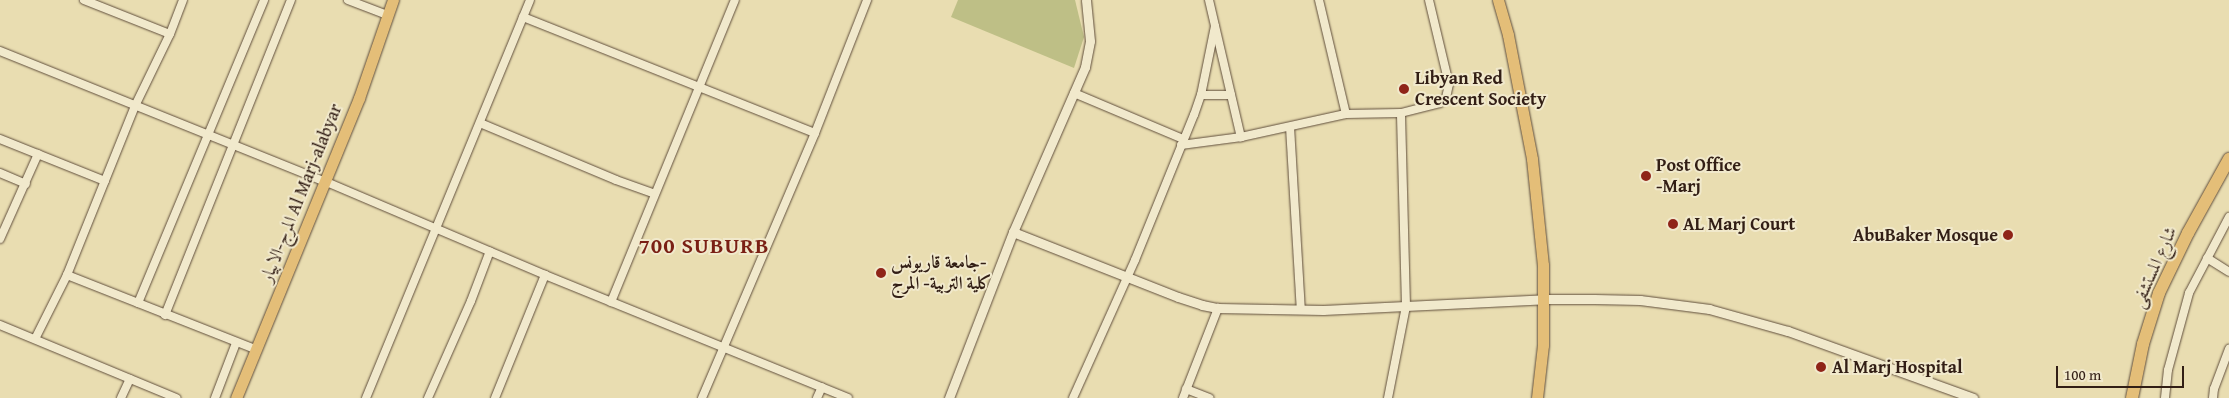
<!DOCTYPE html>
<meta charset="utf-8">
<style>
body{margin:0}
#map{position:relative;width:2229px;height:398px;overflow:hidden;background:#e9ddb1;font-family:"Gentium Book Plus",Amiri,serif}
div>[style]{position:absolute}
.green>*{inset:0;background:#bebf86}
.roads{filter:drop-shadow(0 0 1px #604e3c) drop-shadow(0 0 1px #604e3c)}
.minor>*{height:8px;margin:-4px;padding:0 4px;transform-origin:4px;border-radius:4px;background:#f1e9cc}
.tertiary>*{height:9px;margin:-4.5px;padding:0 4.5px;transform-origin:4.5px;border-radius:4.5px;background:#f1e9cc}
.primary>*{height:11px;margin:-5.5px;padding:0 5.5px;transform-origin:5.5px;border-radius:5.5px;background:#e4be78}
.trunk>*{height:12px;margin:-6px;padding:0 6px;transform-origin:6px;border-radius:6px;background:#e4be78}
.dots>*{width:14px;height:14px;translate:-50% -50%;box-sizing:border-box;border:2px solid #f1e9cc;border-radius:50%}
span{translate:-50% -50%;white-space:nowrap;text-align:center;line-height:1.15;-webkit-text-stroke:4px #f1e9cc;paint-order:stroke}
.poi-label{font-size:18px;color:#321e15;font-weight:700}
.left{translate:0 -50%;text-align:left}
.right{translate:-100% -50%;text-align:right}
.street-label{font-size:18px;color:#321e15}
.district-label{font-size:22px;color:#7a1f14;font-weight:700;letter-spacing:1px}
.scale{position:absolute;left:2056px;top:366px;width:128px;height:22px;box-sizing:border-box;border:2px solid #321e15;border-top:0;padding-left:6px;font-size:15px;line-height:18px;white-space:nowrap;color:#321e15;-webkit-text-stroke:4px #f1e9cc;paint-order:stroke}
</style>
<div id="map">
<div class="green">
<i style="clip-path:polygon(958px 0,1075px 0,1084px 37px,1074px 68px,951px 17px)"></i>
</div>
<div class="roads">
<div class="minor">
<i style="left:84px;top:0;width:92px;rotate:21.6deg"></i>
<i style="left:348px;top:0;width:42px;rotate:21deg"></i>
<i style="left:1209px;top:0;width:141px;rotate:76.9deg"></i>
<i style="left:1319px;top:0;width:117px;rotate:76.7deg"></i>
<i style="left:523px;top:17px;width:314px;rotate:21.7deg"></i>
<i style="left:0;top:51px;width:349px;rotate:21.9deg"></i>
<i style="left:324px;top:181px;width:240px;rotate:23deg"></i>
<i style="left:545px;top:275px;width:327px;rotate:22.1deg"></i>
<i style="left:1074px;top:93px;width:118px;rotate:22.9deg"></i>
<i style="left:1201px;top:95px;width:30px"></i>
<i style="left:480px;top:123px;width:147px;rotate:22.7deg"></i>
<i style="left:616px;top:180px;width:41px;rotate:19.7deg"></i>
<i style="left:1290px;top:127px;width:183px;rotate:86.6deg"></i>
<i style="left:0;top:139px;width:113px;rotate:21.8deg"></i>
<i style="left:1181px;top:145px;width:61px;rotate:-7.6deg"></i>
<i style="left:1241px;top:137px;width:107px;rotate:-12.4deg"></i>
<i style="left:1346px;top:114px;width:55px;rotate:-1deg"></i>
<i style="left:1401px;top:113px;width:40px;rotate:-14.4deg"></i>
<i style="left:1440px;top:103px;width:8px;rotate:-40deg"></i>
<i style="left:1446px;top:98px;width:14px;rotate:-78deg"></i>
<i style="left:1449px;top:84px;width:86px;rotate:-103.4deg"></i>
<i style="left:0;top:173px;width:28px;rotate:23deg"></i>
<i style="left:0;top:239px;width:93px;rotate:-65.9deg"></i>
<i style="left:2207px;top:258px;width:26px;rotate:32deg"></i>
<i style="left:67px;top:275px;width:202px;rotate:21.5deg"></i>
<i style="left:611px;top:302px;width:326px;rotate:-67.7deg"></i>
<i style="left:138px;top:303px;width:328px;rotate:-67.4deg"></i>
<i style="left:165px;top:315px;width:339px;rotate:-68.2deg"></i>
<i style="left:0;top:325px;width:191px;rotate:22.5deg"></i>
<i style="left:35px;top:339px;width:72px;rotate:-63.4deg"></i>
<i style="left:67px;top:275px;width:182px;rotate:-68.1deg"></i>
<i style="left:135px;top:106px;width:80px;rotate:-64.1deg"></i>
<i style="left:170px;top:34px;width:36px;rotate:-69deg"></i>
<i style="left:1186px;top:389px;width:25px;rotate:21deg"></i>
<i style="left:121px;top:398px;width:21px;rotate:-65deg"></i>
<i style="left:215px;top:398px;width:59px;rotate:-69.1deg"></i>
<i style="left:366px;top:398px;width:430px;rotate:-67.6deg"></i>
<i style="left:428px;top:398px;width:106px;rotate:-66.1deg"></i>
<i style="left:471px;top:301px;width:53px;rotate:-69.2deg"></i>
<i style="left:495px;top:398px;width:133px;rotate:-67.9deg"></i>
<i style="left:702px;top:398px;width:288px;rotate:-66.9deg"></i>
<i style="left:815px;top:133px;width:143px;rotate:-68.6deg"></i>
<i style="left:817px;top:398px;width:12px;rotate:-66deg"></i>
<i style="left:1073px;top:398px;width:151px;rotate:-65.8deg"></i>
<i style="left:1135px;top:260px;width:157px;rotate:-67.9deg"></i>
<i style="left:1194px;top:115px;width:21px;rotate:-71deg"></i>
<i style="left:1201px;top:95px;width:70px;rotate:-78.5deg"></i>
<i style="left:1183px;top:398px;width:97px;rotate:-68.7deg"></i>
<i style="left:1388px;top:398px;width:94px;rotate:-78.9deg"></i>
<i style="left:1406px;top:306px;width:193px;rotate:-91.5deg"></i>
<i style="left:2165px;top:398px;width:28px;rotate:-84deg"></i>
<i style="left:2168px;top:370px;width:80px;rotate:-74.7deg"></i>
<i style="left:2189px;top:293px;width:86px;rotate:-62.2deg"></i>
<i style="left:2213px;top:398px;width:9px;rotate:-84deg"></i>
<i style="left:2214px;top:389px;width:43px;rotate:-69.4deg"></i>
</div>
<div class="tertiary">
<i style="left:1013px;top:232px;width:177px;rotate:21.5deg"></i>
<i style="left:1178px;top:297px;width:25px;rotate:18deg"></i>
<i style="left:1202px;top:305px;width:16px;rotate:11deg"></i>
<i style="left:1218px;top:308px;width:105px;rotate:1.1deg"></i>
<i style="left:1323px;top:310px;width:222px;rotate:-2.8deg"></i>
<i style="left:1545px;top:299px;width:49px"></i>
<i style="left:1594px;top:299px;width:46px;rotate:1.2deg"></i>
<i style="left:1640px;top:300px;width:70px;rotate:7.4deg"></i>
<i style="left:1709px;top:309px;width:82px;rotate:15.6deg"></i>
<i style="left:1788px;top:331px;width:197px;rotate:19.9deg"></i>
<i style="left:949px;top:398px;width:178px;rotate:-68.9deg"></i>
<i style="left:1013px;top:232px;width:180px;rotate:-66.4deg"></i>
<i style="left:1085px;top:67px;width:26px;rotate:-79deg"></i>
<i style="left:1090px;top:41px;width:41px;rotate:-95.6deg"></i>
</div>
<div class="primary">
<i style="left:1498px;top:0;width:36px;rotate:74deg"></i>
<i style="left:1508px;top:35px;width:126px;rotate:79deg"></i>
<i style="left:1532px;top:159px;width:107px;rotate:84.1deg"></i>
<i style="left:1543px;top:265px;width:80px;rotate:90deg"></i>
<i style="left:1543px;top:345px;width:53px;rotate:96.5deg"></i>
<i style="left:236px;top:398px;width:324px;rotate:-67.7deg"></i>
<i style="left:359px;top:98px;width:104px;rotate:-70.9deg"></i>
</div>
<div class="trunk">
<i style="left:2132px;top:398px;width:55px;rotate:-78.5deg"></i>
<i style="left:2143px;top:344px;width:53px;rotate:-72.6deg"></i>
<i style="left:2159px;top:293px;width:67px;rotate:-64.2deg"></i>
<i style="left:2188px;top:233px;width:85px;rotate:-61deg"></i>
</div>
</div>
<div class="dots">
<i style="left:1404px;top:89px;background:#8f2418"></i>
<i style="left:1646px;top:176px;background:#8f2418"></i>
<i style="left:1673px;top:224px;background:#8f2418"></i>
<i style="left:2008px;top:235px;background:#8f2418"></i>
<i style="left:881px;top:273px;background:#8f2418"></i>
<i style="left:1821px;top:367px;background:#8f2418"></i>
</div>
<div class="poi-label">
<span class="left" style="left:1415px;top:89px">Libyan Red<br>Crescent Society</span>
<span class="left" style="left:1656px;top:176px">Post Office<br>-Marj</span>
<span class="left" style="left:1683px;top:224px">AL Marj Court</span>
<span class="right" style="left:1998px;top:235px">AbuBaker Mosque</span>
<span class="left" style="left:891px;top:273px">جامعة قاريونس-<br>كلية التربية- المرج</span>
<span class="left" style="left:1832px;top:367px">Al Marj Hospital</span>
</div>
<div class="street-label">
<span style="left:301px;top:193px;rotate:-68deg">المرج-الابيار Al Marj-alabyar</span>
<span style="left:2154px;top:267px;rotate:-66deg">شارع المستشفى</span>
</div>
<div class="district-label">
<span style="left:704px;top:246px">700 SUBURB</span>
</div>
<div class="scale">100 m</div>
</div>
